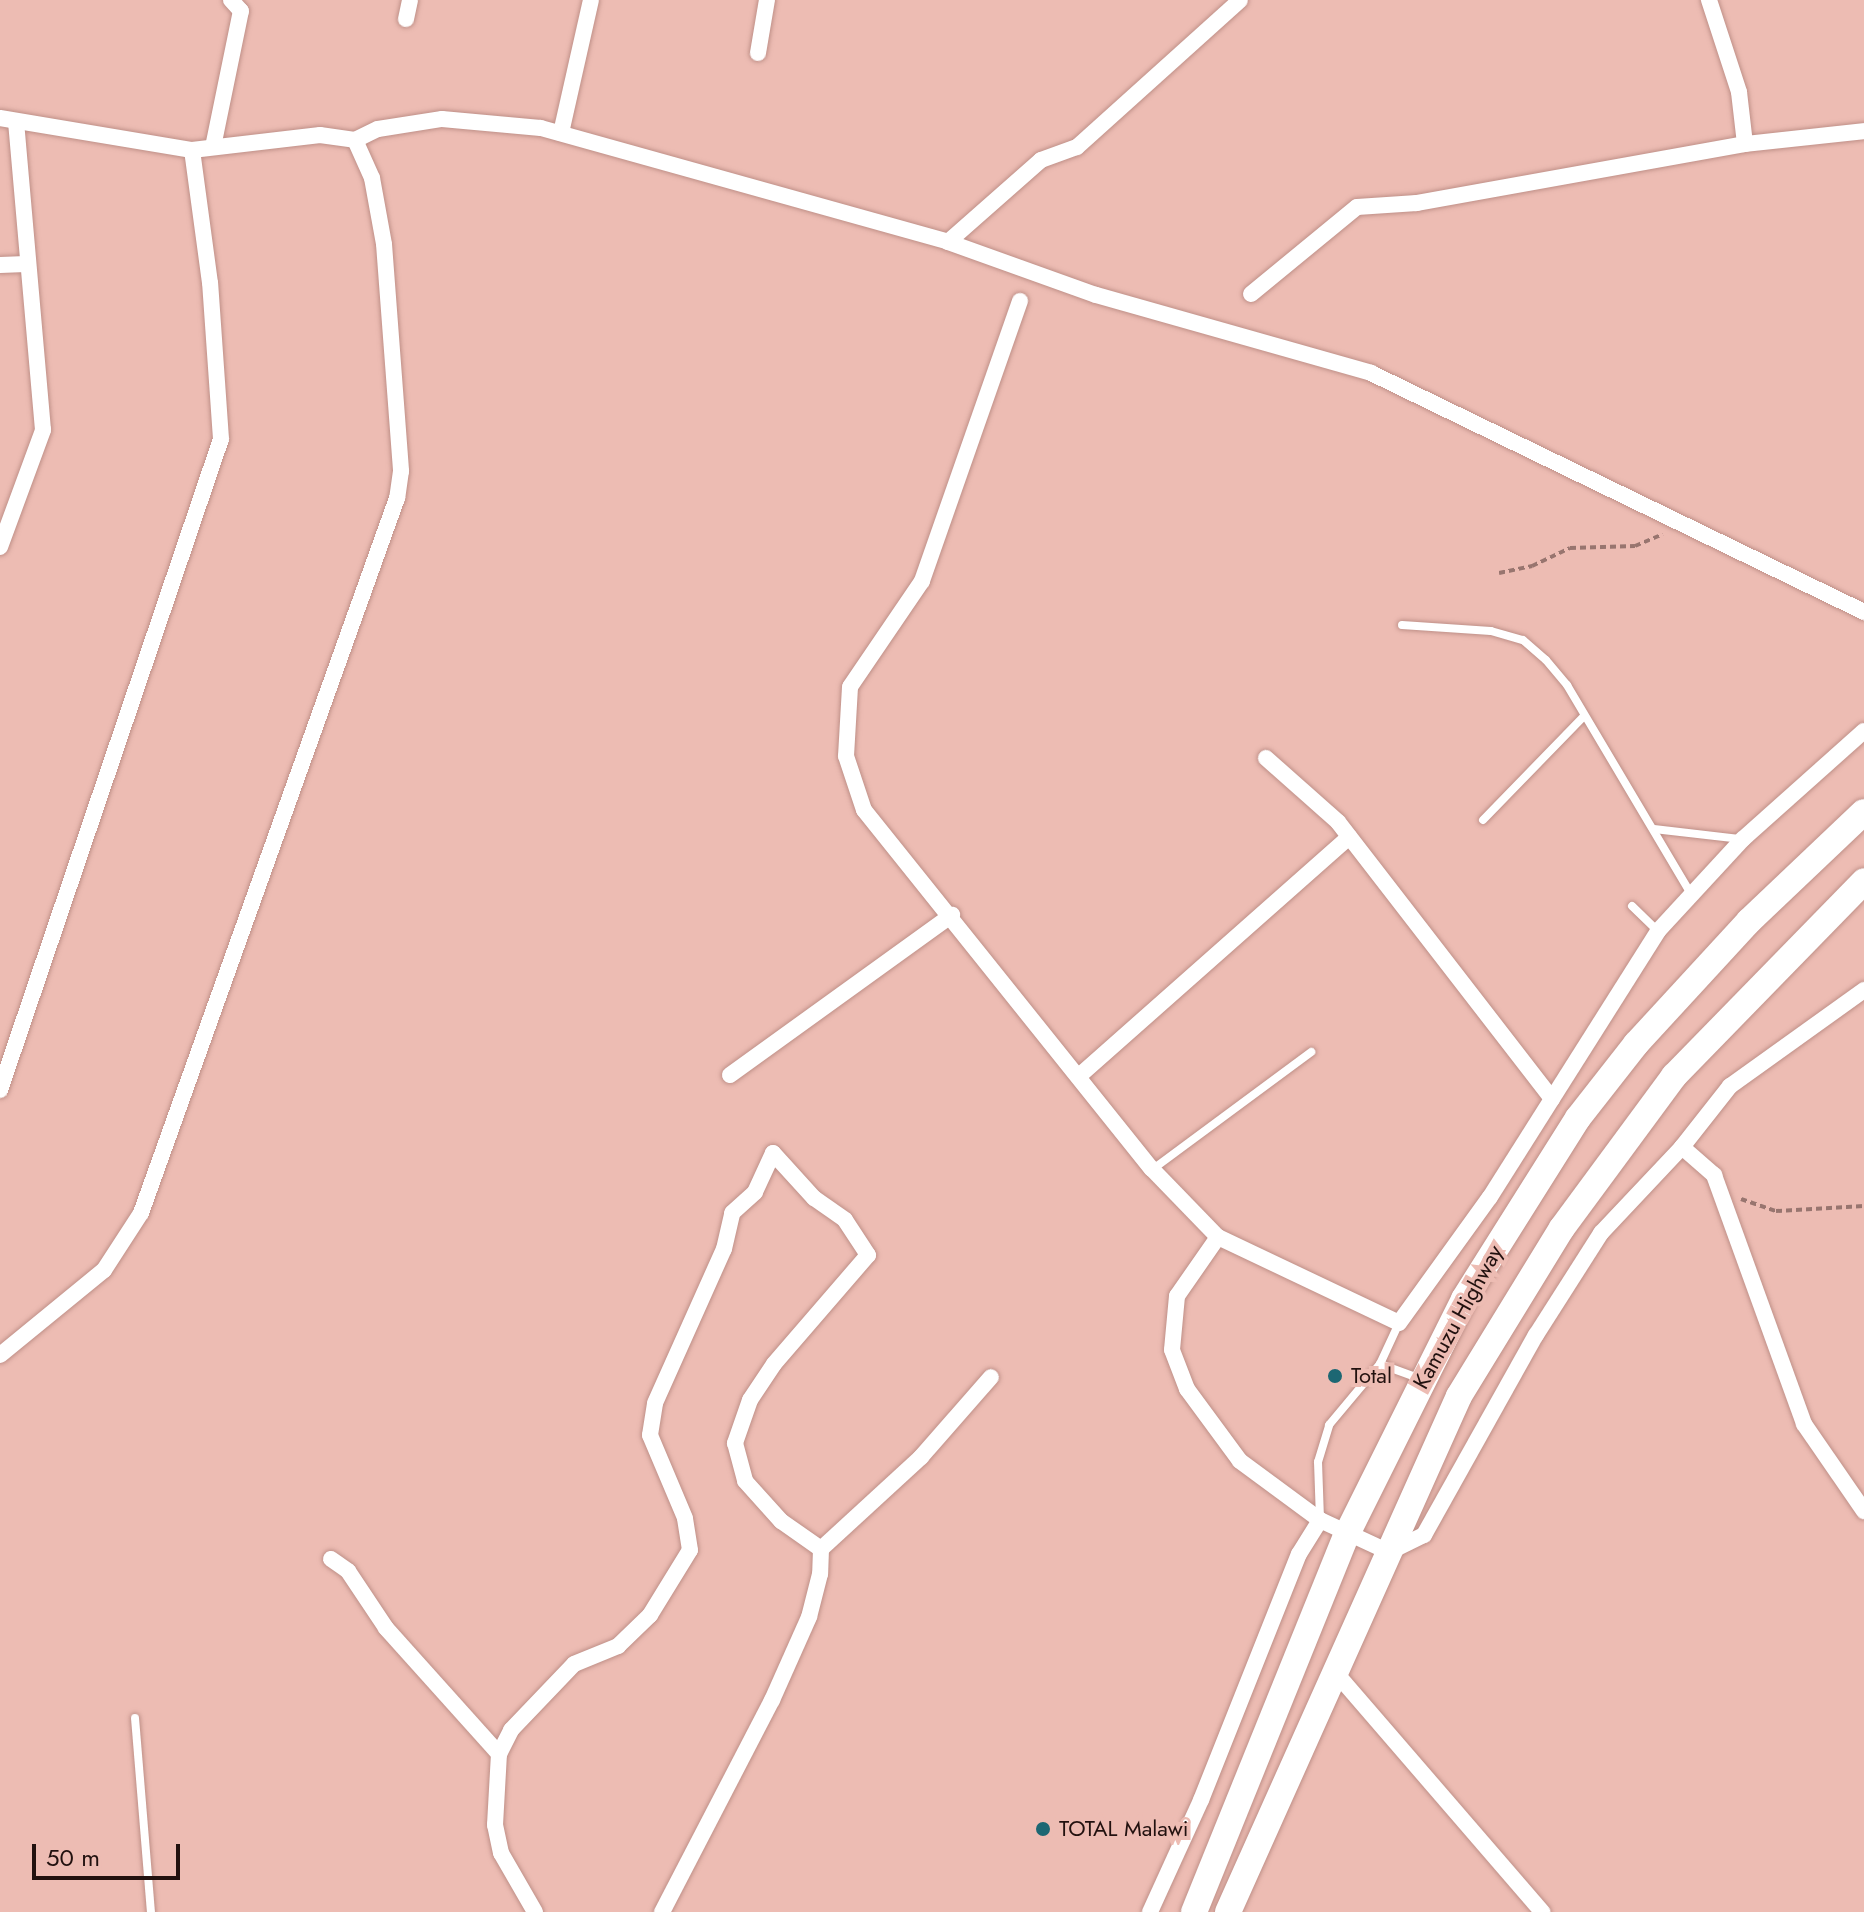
<!DOCTYPE html>
<style>
body{margin:0}
#map{position:relative;width:1864px;height:1912px;overflow:hidden;background:#edbcb3;font-family:Jost,sans-serif}
div>[style]{position:absolute}
.path>*{height:4px;margin-top:-2px;transform-origin:0;background:repeating-linear-gradient(90deg,#98756f 0 6px,transparent 0 10px)}
.roads{filter:drop-shadow(0 0 2px #bf9088) drop-shadow(0 0 2px #bf9088)}
.service>*{height:8px;margin:-4px;padding:0 4px;transform-origin:4px;border-radius:4px;background:#fff}
.minor>*{height:16px;margin:-8px;padding:0 8px;transform-origin:8px;border-radius:8px;background:#fff}
.trunk>*{height:26px;margin:-13px;padding:0 13px;transform-origin:13px;border-radius:13px;background:#fff}
.dots>*{width:22px;height:22px;translate:-50% -50%;box-sizing:border-box;border:4px solid #edbcb3;border-radius:50%}
span{translate:-50% -50%;white-space:nowrap;text-align:center;line-height:1.15;-webkit-text-stroke:8px #edbcb3;paint-order:stroke}
.street-label{font-size:22px;color:#22110f}
.poi-label{font-size:22px;color:#22110f}
.left{translate:0 -50%;text-align:left}
.scale{position:absolute;left:32px;top:1844px;width:148px;height:36px;box-sizing:border-box;border:4px solid #22110f;border-top:0;padding-left:10px;font-size:24px;line-height:28px;white-space:nowrap;color:#22110f;-webkit-text-stroke:6px #edbcb3;paint-order:stroke}
</style>
<div id="map">
<div class="path">
<i style="left:1499px;top:573px;width:34px;rotate:-12deg"></i>
<i style="left:1532px;top:566px;width:42px;rotate:-25.3deg"></i>
<i style="left:1570px;top:548px;width:65px;rotate:-1.8deg"></i>
<i style="left:1635px;top:546px;width:30px;rotate:-23deg"></i>
<i style="left:1741px;top:1199px;width:37px;rotate:19deg"></i>
<i style="left:1776px;top:1211px;width:88px;rotate:-3.3deg"></i>
</div>
<div class="roads">
<div class="service">
<i style="left:1402px;top:625px;width:89px;rotate:3.9deg"></i>
<i style="left:1491px;top:631px;width:33px;rotate:16deg"></i>
<i style="left:1523px;top:640px;width:30px;rotate:41deg"></i>
<i style="left:1546px;top:660px;width:33px;rotate:50deg"></i>
<i style="left:1567px;top:685px;width:243px;rotate:59.3deg"></i>
<i style="left:1483px;top:820px;width:145px;rotate:-45.8deg"></i>
<i style="left:1654px;top:829px;width:88px;rotate:6.6deg"></i>
<i style="left:1632px;top:906px;width:36px;rotate:44deg"></i>
<i style="left:1153px;top:1169px;width:197px;rotate:-36.5deg"></i>
<i style="left:1380px;top:1364px;width:44px;rotate:20.1deg"></i>
<i style="left:1320px;top:1519px;width:57px;rotate:-92deg"></i>
<i style="left:1318px;top:1462px;width:39px;rotate:-73deg"></i>
<i style="left:1329px;top:1425px;width:80px;rotate:-50.1deg"></i>
<i style="left:1380px;top:1364px;width:45px;rotate:-65.1deg"></i>
<i style="left:135px;top:1718px;width:195px;rotate:85.3deg"></i>
</div>
<div class="minor">
<i style="left:1709px;top:0;width:97px;rotate:71.9deg"></i>
<i style="left:1739px;top:92px;width:52px;rotate:83.4deg"></i>
<i style="left:406px;top:19px;width:19px;rotate:-78deg"></i>
<i style="left:758px;top:53px;width:54px;rotate:-80.4deg"></i>
<i style="left:0;top:118px;width:195px;rotate:9.5deg"></i>
<i style="left:192px;top:150px;width:129px;rotate:-6.7deg"></i>
<i style="left:320px;top:135px;width:35px;rotate:8deg"></i>
<i style="left:355px;top:140px;width:42px;rotate:65.9deg"></i>
<i style="left:372px;top:178px;width:67px;rotate:79.7deg"></i>
<i style="left:384px;top:244px;width:228px;rotate:85.7deg"></i>
<i style="left:401px;top:471px;width:27px;rotate:98deg"></i>
<i style="left:397px;top:498px;width:759px;rotate:109.7deg"></i>
<i style="left:141px;top:1213px;width:68px;rotate:123deg"></i>
<i style="left:104px;top:1270px;width:134px;rotate:140.7deg"></i>
<i style="left:561px;top:133px;width:136px;rotate:-77.3deg"></i>
<i style="left:355px;top:140px;width:25px;rotate:-26deg"></i>
<i style="left:378px;top:129px;width:65px;rotate:-8.9deg"></i>
<i style="left:442px;top:119px;width:99px;rotate:5.2deg"></i>
<i style="left:541px;top:128px;width:423px;rotate:15.6deg"></i>
<i style="left:948px;top:242px;width:157px;rotate:19.7deg"></i>
<i style="left:1096px;top:295px;width:286px;rotate:15.8deg"></i>
<i style="left:1371px;top:373px;width:548px;rotate:25.86deg"></i>
<i style="left:213px;top:147px;width:139px;rotate:-78.4deg"></i>
<i style="left:241px;top:11px;width:15px;rotate:-132deg"></i>
<i style="left:948px;top:242px;width:124px;rotate:-41.4deg"></i>
<i style="left:1041px;top:160px;width:38px;rotate:-20deg"></i>
<i style="left:1077px;top:147px;width:219px;rotate:-42deg"></i>
<i style="left:0;top:265px;width:26px;rotate:-2deg"></i>
<i style="left:1251px;top:294px;width:137px;rotate:-39.4deg"></i>
<i style="left:1357px;top:207px;width:60px;rotate:-3.8deg"></i>
<i style="left:1417px;top:203px;width:333px;rotate:-10.2deg"></i>
<i style="left:1745px;top:144px;width:120px;rotate:-6.2deg"></i>
<i style="left:1020px;top:301px;width:297px;rotate:109.3deg"></i>
<i style="left:922px;top:581px;width:128px;rotate:124.2deg"></i>
<i style="left:850px;top:687px;width:69px;rotate:93.3deg"></i>
<i style="left:846px;top:756px;width:57px;rotate:71.6deg"></i>
<i style="left:864px;top:810px;width:460px;rotate:51.3deg"></i>
<i style="left:1152px;top:1169px;width:95px;rotate:45.9deg"></i>
<i style="left:1218px;top:1237px;width:200px;rotate:25.4deg"></i>
<i style="left:1399px;top:1323px;width:155px;rotate:-54.2deg"></i>
<i style="left:1490px;top:1197px;width:315px;rotate:-57.7deg"></i>
<i style="left:1658px;top:931px;width:125px;rotate:-47.3deg"></i>
<i style="left:1743px;top:839px;width:162px;rotate:-41.8deg"></i>
<i style="left:0;top:547px;width:125px;rotate:-69.8deg"></i>
<i style="left:43px;top:430px;width:310px;rotate:-95deg"></i>
<i style="left:1266px;top:758px;width:96px;rotate:41.6deg"></i>
<i style="left:1338px;top:822px;width:350px;rotate:52.3deg"></i>
<i style="left:730px;top:1075px;width:274px;rotate:-35.8deg"></i>
<i style="left:1079px;top:1076px;width:361px;rotate:-41.5deg"></i>
<i style="left:0;top:1090px;width:687px;rotate:-71.25deg"></i>
<i style="left:221px;top:439px;width:156px;rotate:-94deg"></i>
<i style="left:210px;top:283px;width:134px;rotate:-97.7deg"></i>
<i style="left:1682px;top:1147px;width:43px;rotate:41.2deg"></i>
<i style="left:1714px;top:1175px;width:265px;rotate:70.1deg"></i>
<i style="left:1804px;top:1424px;width:106px;rotate:55.4deg"></i>
<i style="left:1218px;top:1237px;width:72px;rotate:124.8deg"></i>
<i style="left:1177px;top:1296px;width:54px;rotate:95.3deg"></i>
<i style="left:1172px;top:1350px;width:42px;rotate:69deg"></i>
<i style="left:1187px;top:1389px;width:89px;rotate:53.6deg"></i>
<i style="left:1240px;top:1461px;width:99px;rotate:36.4deg"></i>
<i style="left:821px;top:1549px;width:136px;rotate:-42.6deg"></i>
<i style="left:921px;top:1457px;width:106px;rotate:-48.8deg"></i>
<i style="left:331px;top:1559px;width:21px;rotate:35deg"></i>
<i style="left:348px;top:1571px;width:69px;rotate:56.3deg"></i>
<i style="left:386px;top:1628px;width:169px;rotate:48.1deg"></i>
<i style="left:1336px;top:1673px;width:316px;rotate:49.2deg"></i>
<i style="left:535px;top:1912px;width:68px;rotate:-120deg"></i>
<i style="left:501px;top:1853px;width:29px;rotate:-102deg"></i>
<i style="left:495px;top:1825px;width:71px;rotate:-86.8deg"></i>
<i style="left:499px;top:1754px;width:27px;rotate:-63deg"></i>
<i style="left:511px;top:1730px;width:91px;rotate:-46.3deg"></i>
<i style="left:574px;top:1664px;width:48px;rotate:-22.2deg"></i>
<i style="left:618px;top:1646px;width:45px;rotate:-44.1deg"></i>
<i style="left:650px;top:1615px;width:76px;rotate:-58.4deg"></i>
<i style="left:690px;top:1550px;width:32px;rotate:-99deg"></i>
<i style="left:685px;top:1518px;width:90px;rotate:-112.9deg"></i>
<i style="left:650px;top:1435px;width:32px;rotate:-81deg"></i>
<i style="left:655px;top:1403px;width:169px;rotate:-65.9deg"></i>
<i style="left:724px;top:1249px;width:37px;rotate:-77deg"></i>
<i style="left:732px;top:1213px;width:31px;rotate:-42deg"></i>
<i style="left:755px;top:1192px;width:43px;rotate:-65.2deg"></i>
<i style="left:773px;top:1153px;width:61px;rotate:47.7deg"></i>
<i style="left:814px;top:1198px;width:38px;rotate:35deg"></i>
<i style="left:845px;top:1220px;width:42px;rotate:56.7deg"></i>
<i style="left:868px;top:1255px;width:144px;rotate:130.8deg"></i>
<i style="left:774px;top:1364px;width:43px;rotate:123.7deg"></i>
<i style="left:750px;top:1400px;width:46px;rotate:109.2deg"></i>
<i style="left:735px;top:1443px;width:39px;rotate:75deg"></i>
<i style="left:745px;top:1481px;width:54px;rotate:48deg"></i>
<i style="left:781px;top:1521px;width:49px;rotate:35deg"></i>
<i style="left:821px;top:1549px;width:25px;rotate:92deg"></i>
<i style="left:820px;top:1574px;width:44px;rotate:104.3deg"></i>
<i style="left:809px;top:1617px;width:91px;rotate:114deg"></i>
<i style="left:772px;top:1700px;width:239px;rotate:117.4deg"></i>
<i style="left:1150px;top:1912px;width:123px;rotate:-65.5deg"></i>
<i style="left:1201px;top:1800px;width:265px;rotate:-68.3deg"></i>
<i style="left:1299px;top:1554px;width:40px;rotate:-58deg"></i>
<i style="left:1320px;top:1520px;width:76px;rotate:24.9deg"></i>
<i style="left:1389px;top:1552px;width:39px;rotate:-26deg"></i>
<i style="left:1424px;top:1535px;width:229px;rotate:-60.8deg"></i>
<i style="left:1536px;top:1335px;width:121px;rotate:-57.5deg"></i>
<i style="left:1601px;top:1233px;width:118px;rotate:-46.7deg"></i>
<i style="left:1682px;top:1147px;width:78px;rotate:-51.8deg"></i>
<i style="left:1730px;top:1086px;width:165px;rotate:-35.6deg"></i>
</div>
<div class="trunk">
<i style="left:1194px;top:1912px;width:406px;rotate:-68deg"></i>
<i style="left:1346px;top:1536px;width:265px;rotate:-63.5deg"></i>
<i style="left:1464px;top:1299px;width:214px;rotate:-57.8deg"></i>
<i style="left:1578px;top:1118px;width:94px;rotate:-51.9deg"></i>
<i style="left:1636px;top:1044px;width:167px;rotate:-47.4deg"></i>
<i style="left:1749px;top:921px;width:158px;rotate:-43.5deg"></i>
<i style="left:1228px;top:1912px;width:565px;rotate:-65.88deg"></i>
<i style="left:1459px;top:1396px;width:197px;rotate:-58.5deg"></i>
<i style="left:1562px;top:1228px;width:189px;rotate:-53.6deg"></i>
<i style="left:1674px;top:1076px;width:272px;rotate:-45.7deg"></i>
</div>
</div>
<div class="dots">
<i style="left:1335px;top:1376px;background:#1d6773"></i>
<i style="left:1043px;top:1829px;background:#1d6773"></i>
</div>
<div class="street-label">
<span style="left:1458px;top:1317px;rotate:-61deg">Kamuzu Highway</span>
</div>
<div class="poi-label">
<span class="left" style="left:1351px;top:1376px">Total</span>
<span class="left" style="left:1059px;top:1829px">TOTAL Malawi</span>
</div>
<div class="scale">50 m</div>
</div>
